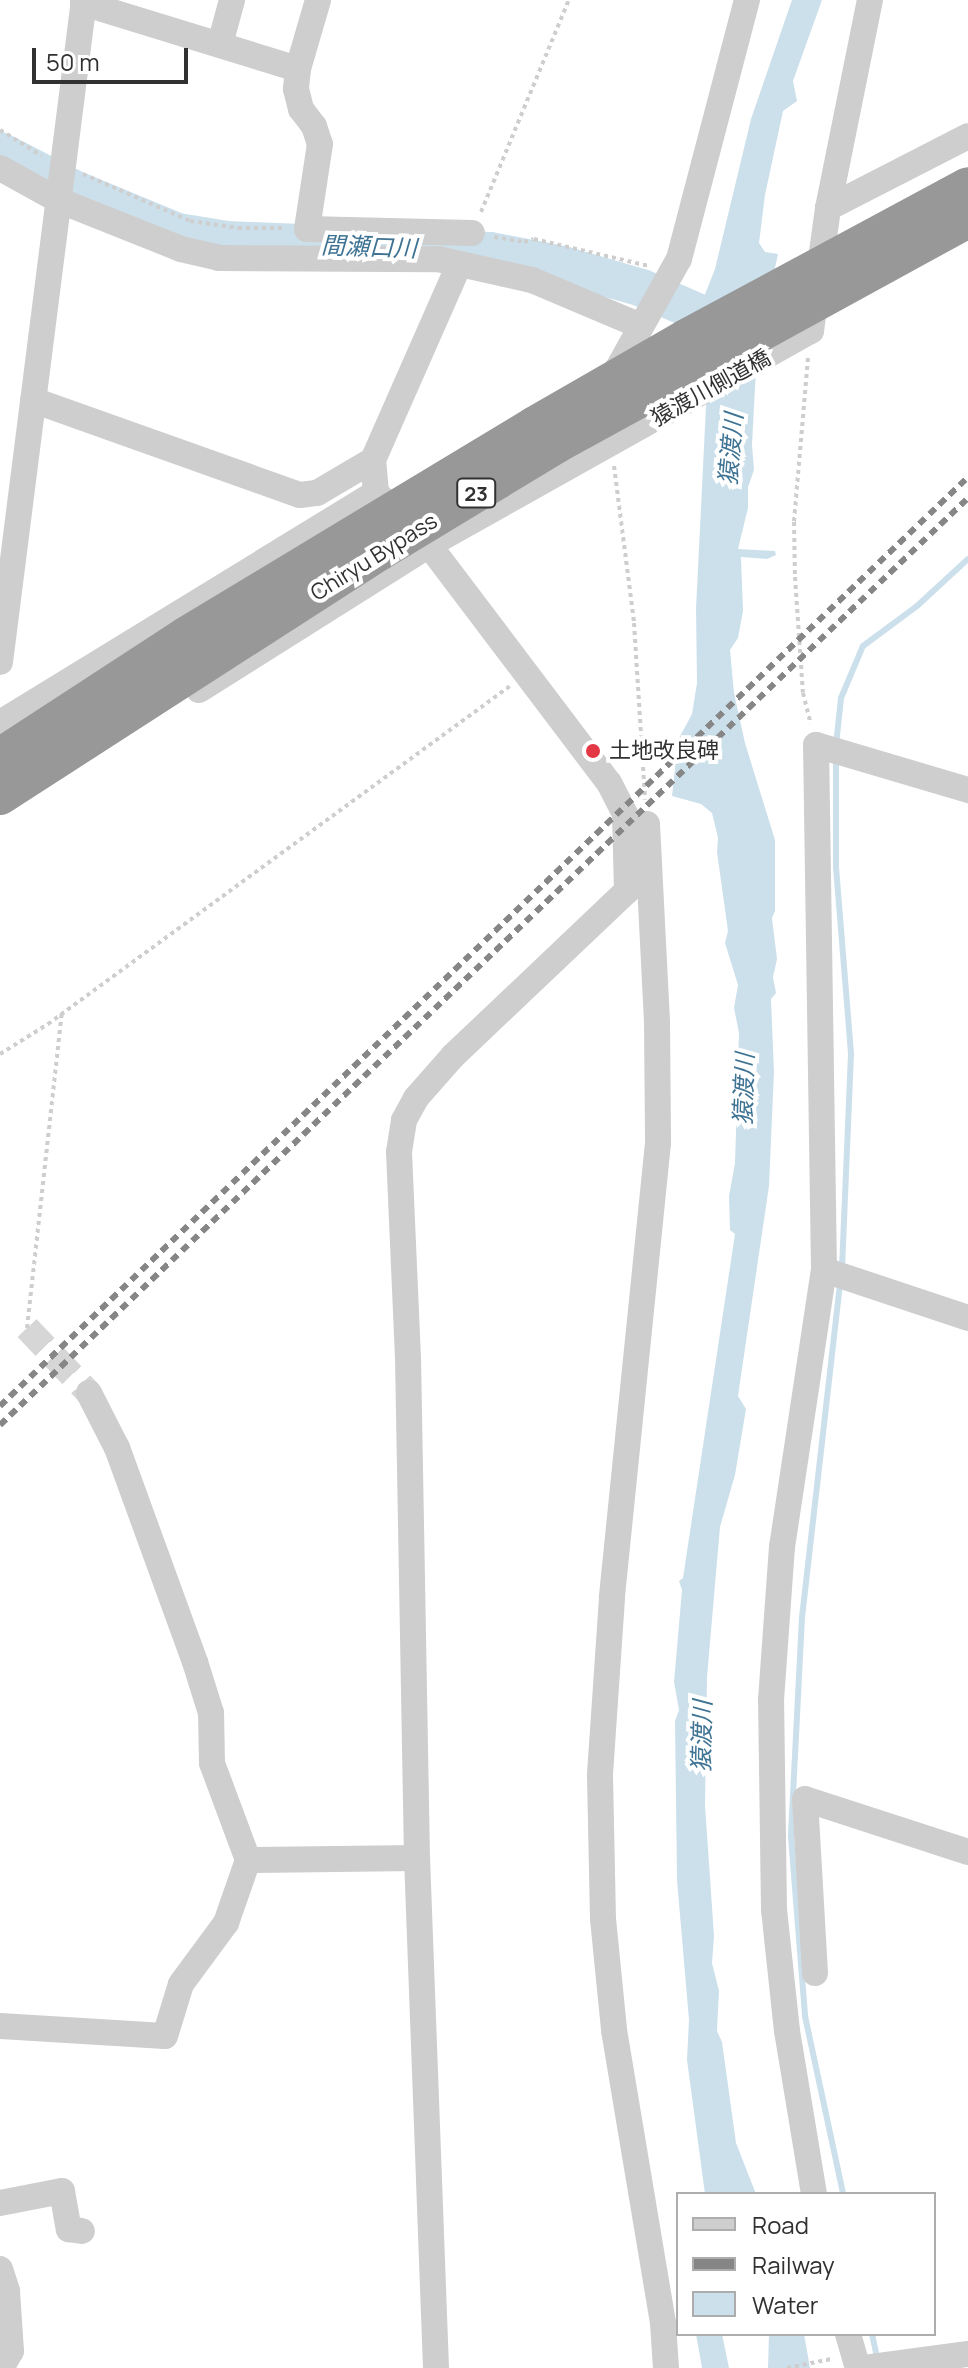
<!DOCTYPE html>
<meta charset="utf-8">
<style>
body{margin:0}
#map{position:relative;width:968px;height:2368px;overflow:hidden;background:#fff;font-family:Manrope,"Noto Sans JP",sans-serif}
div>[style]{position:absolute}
.water>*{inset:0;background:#cce0ec}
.stream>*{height:6px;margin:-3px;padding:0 3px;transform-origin:3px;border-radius:3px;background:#cce0ec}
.river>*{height:38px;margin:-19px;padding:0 19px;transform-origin:19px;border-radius:19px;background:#cce0ec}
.minor-tunnel>*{height:26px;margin-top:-13px;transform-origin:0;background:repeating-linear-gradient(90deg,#d6d6d6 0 26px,transparent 0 39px)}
.path>*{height:4px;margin-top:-2px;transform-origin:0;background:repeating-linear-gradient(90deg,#cecece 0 4px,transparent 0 8px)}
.minor>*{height:26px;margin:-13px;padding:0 13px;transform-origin:13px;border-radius:13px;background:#cecece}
.highway>*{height:38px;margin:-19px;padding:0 19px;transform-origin:19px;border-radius:19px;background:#989898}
.rail>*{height:6px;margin-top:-3px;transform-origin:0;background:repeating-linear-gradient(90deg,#868686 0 8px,transparent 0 14px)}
.dots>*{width:22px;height:22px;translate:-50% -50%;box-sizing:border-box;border:4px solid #fff;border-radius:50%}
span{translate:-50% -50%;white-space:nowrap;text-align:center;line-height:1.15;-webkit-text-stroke:8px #fff;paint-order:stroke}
.shield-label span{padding:2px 6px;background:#fff;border:2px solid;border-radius:6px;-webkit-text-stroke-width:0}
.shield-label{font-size:20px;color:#313131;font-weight:700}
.street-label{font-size:22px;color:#313131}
.poi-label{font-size:22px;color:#313131}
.left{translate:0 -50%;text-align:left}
.water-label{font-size:24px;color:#3e7393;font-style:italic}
.legend{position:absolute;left:676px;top:2192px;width:260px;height:144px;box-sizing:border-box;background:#fff;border:2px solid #adadad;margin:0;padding:10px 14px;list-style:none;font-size:24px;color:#313131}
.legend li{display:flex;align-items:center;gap:16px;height:40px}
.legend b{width:40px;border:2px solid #adadad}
.scale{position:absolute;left:32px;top:48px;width:156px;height:36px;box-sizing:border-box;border:4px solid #313131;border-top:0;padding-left:10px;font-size:24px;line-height:28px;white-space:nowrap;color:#313131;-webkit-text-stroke:6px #fff;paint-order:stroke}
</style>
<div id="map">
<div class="water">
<i style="clip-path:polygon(792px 0,822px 0,793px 81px,797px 101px,783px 111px,765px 195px,759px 243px,765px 252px,778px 254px,757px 350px,752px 445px,754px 470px,748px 487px,748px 508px,738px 549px,775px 551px,776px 555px,767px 559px,741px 557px,743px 611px,738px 638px,730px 650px,734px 693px,745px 743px,775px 840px,775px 911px,772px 918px,777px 959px,773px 977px,776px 993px,771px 999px,774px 1072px,769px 1186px,738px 1396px,746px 1409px,735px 1475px,720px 1527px,707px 1677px,705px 1805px,714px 1936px,712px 1963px,719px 1991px,717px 2031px,722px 2042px,736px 2143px,756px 2194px,705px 2194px,687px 2060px,689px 2020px,677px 1880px,675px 1721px,679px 1710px,674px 1682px,682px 1590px,679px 1581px,683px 1578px,735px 1234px,730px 1230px,729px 1196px,735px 1163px,739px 1033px,734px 1008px,738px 985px,725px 943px,728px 931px,717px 852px,718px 838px,712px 813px,701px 804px,672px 796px,678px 740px,692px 714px,697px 683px,696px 609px,706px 406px,721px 331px,687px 315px,691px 305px,700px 307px,715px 269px,751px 119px)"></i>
<i style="clip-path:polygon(696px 2334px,722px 2334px,729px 2368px,702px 2368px)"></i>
<i style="clip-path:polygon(769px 2334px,804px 2334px,810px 2368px,768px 2368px)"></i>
</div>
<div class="stream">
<i style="left:836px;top:745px;width:47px;rotate:-83.9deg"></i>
<i style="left:841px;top:698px;width:56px;rotate:-67.1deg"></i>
<i style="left:863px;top:646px;width:67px;rotate:-36.5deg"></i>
<i style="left:917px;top:606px;width:69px;rotate:-42.7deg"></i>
<i style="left:836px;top:757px;width:110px;rotate:90deg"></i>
<i style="left:836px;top:867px;width:188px;rotate:85.4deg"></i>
<i style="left:851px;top:1054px;width:215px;rotate:92.4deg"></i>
<i style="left:840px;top:1284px;width:335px;rotate:96.5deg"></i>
<i style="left:802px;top:1617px;width:220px;rotate:92.9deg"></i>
<i style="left:791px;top:1837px;width:180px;rotate:85.5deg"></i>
<i style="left:805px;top:2016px;width:182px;rotate:77.9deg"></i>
<i style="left:872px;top:2334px;width:25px;rotate:78deg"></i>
</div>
<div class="river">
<i style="left:0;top:151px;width:83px;rotate:27.2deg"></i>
<i style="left:74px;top:189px;width:113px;rotate:22.5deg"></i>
<i style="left:178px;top:232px;width:50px;rotate:9.3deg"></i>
<i style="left:227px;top:240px;width:263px;rotate:2.4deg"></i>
<i style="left:490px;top:251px;width:74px;rotate:10.9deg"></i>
<i style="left:563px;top:265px;width:82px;rotate:16.2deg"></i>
<i style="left:642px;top:288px;width:103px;rotate:23.6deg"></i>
</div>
<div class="minor-tunnel">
<i style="left:27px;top:1328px;width:90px;rotate:46.4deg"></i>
</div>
<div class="path">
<i style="left:0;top:130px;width:49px;rotate:31.8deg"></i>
<i style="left:83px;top:174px;width:117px;rotate:23.7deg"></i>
<i style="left:190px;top:221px;width:49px;rotate:8.3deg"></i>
<i style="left:238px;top:228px;width:46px"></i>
<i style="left:481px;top:212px;width:230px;rotate:-67.5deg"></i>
<i style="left:494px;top:237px;width:30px;rotate:9deg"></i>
<i style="left:524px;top:242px;width:10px;rotate:-17deg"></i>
<i style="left:534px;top:239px;width:118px;rotate:13.2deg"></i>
<i style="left:808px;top:358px;width:165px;rotate:94.9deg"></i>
<i style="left:794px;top:522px;width:55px;rotate:89deg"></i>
<i style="left:795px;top:577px;width:116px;rotate:86.1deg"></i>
<i style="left:803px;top:693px;width:32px;rotate:76deg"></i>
<i style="left:614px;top:466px;width:158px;rotate:82.7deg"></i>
<i style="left:634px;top:623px;width:177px;rotate:86.4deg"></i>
<i style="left:0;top:1054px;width:57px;rotate:-32deg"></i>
<i style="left:48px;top:1024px;width:572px;rotate:-36.19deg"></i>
<i style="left:27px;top:1328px;width:318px;rotate:-83.7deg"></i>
<i style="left:787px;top:2368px;width:45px;rotate:-11.6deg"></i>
</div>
<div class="minor">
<i style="left:318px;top:0;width:72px;rotate:106.2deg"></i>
<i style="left:298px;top:69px;width:20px;rotate:96deg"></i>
<i style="left:296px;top:89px;width:21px;rotate:76deg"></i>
<i style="left:301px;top:109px;width:21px;rotate:53deg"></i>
<i style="left:314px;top:126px;width:19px;rotate:72deg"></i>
<i style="left:320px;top:144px;width:86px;rotate:98.7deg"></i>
<i style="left:307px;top:229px;width:165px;rotate:1.4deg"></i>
<i style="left:83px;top:3px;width:225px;rotate:17.1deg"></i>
<i style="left:220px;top:44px;width:46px;rotate:-74.7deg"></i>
<i style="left:0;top:168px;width:66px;rotate:28.9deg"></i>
<i style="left:58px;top:200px;width:132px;rotate:21.7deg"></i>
<i style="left:181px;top:249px;width:39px;rotate:13deg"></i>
<i style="left:219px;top:258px;width:219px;rotate:0.3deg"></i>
<i style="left:438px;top:259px;width:96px;rotate:12.6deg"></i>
<i style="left:532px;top:280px;width:118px;rotate:22.9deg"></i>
<i style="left:828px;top:208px;width:157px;rotate:-27.2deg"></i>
<i style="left:617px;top:381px;width:13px;rotate:-86deg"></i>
<i style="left:618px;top:368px;width:125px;rotate:-60.8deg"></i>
<i style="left:679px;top:259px;width:268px;rotate:-75.3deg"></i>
<i style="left:33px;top:400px;width:283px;rotate:19.6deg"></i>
<i style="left:300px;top:495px;width:17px;rotate:-7deg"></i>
<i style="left:317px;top:493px;width:65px;rotate:-30.5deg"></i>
<i style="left:0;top:662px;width:667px;rotate:-82.77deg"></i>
<i style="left:199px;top:690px;width:272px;rotate:-32.2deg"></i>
<i style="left:429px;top:545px;width:438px;rotate:-29.3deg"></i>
<i style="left:811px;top:331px;width:124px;rotate:-82.1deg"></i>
<i style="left:828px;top:208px;width:212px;rotate:-78.6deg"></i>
<i style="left:0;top:723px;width:441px;rotate:-31.5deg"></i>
<i style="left:647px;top:824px;width:198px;rotate:87.1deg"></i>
<i style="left:657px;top:1022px;width:121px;rotate:89.5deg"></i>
<i style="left:658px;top:1143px;width:457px;rotate:95.8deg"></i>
<i style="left:612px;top:1598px;width:178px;rotate:93.9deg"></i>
<i style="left:600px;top:1776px;width:143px;rotate:88.8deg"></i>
<i style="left:603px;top:1919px;width:112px;rotate:84.3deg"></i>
<i style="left:614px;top:2030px;width:297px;rotate:80.5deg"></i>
<i style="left:663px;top:2323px;width:45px;rotate:86.2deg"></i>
<i style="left:824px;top:1270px;width:152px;rotate:18.4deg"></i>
<i style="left:248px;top:1860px;width:169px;rotate:-0.7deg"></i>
<i style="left:815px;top:1973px;width:174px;rotate:-93.3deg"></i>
<i style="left:805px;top:1799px;width:171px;rotate:18deg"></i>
<i style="left:0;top:2026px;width:165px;rotate:3.5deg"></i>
<i style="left:165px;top:2036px;width:54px;rotate:-72.9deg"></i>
<i style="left:181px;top:1984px;width:76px;rotate:-53.6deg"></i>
<i style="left:226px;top:1923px;width:67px;rotate:-70.8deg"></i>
<i style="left:248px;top:1860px;width:103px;rotate:-110.4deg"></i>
<i style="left:212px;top:1763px;width:50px;rotate:-91.1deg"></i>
<i style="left:211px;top:1713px;width:53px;rotate:-107.4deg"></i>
<i style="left:195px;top:1662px;width:228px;rotate:-110deg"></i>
<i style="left:117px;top:1448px;width:62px;rotate:-117deg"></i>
<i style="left:814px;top:2194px;width:165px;rotate:-99.4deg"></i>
<i style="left:787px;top:2031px;width:122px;rotate:-96.1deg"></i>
<i style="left:774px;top:1910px;width:210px;rotate:-90.8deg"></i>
<i style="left:771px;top:1700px;width:153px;rotate:-85.9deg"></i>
<i style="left:782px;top:1547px;width:280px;rotate:-81.4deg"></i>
<i style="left:824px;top:1270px;width:525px;rotate:-90.87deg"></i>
<i style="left:816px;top:745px;width:159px;rotate:16.5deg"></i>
<i style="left:0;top:2203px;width:63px;rotate:-11deg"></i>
<i style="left:62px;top:2191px;width:39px;rotate:80deg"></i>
<i style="left:69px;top:2229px;width:13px;rotate:9deg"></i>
<i style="left:0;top:2269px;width:23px;rotate:72deg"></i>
<i style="left:7px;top:2291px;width:60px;rotate:86.2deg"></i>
<i style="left:11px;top:2351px;width:20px;rotate:120deg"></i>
<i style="left:848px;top:2334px;width:35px;rotate:74deg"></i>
<i style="left:436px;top:2368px;width:510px;rotate:-92.13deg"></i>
<i style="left:417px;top:1858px;width:500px;rotate:-91.03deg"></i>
<i style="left:408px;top:1358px;width:206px;rotate:-92.5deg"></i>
<i style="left:399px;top:1152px;width:32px;rotate:-81deg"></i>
<i style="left:404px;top:1120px;width:25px;rotate:-61deg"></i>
<i style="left:416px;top:1098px;width:56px;rotate:-48.6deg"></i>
<i style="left:453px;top:1056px;width:240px;rotate:-43.5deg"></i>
<i style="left:627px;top:891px;width:77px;rotate:-91.5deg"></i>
<i style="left:625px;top:814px;width:35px;rotate:-117deg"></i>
<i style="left:609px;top:783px;width:298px;rotate:-127.1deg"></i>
<i style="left:429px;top:545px;width:74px;rotate:-135.5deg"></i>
<i style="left:376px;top:493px;width:33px;rotate:-95deg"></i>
<i style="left:373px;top:460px;width:213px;rotate:-66.2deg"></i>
<i style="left:864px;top:2368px;width:105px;rotate:-7.7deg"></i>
</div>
<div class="highway">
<i style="left:0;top:757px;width:223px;rotate:-33.1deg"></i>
<i style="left:187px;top:635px;width:406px;rotate:-31.1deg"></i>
<i style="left:535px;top:425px;width:174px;rotate:-29.9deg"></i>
<i style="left:686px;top:338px;width:320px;rotate:-28.3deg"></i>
<i style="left:0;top:796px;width:451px;rotate:-32.8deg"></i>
<i style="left:379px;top:552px;width:208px;rotate:-31.2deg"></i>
<i style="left:557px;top:444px;width:469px;rotate:-28.7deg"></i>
</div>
<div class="rail">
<i style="left:0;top:1406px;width:1342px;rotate:-43.82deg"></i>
<i style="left:0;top:1425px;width:1340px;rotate:-43.76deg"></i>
</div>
<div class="dots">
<i style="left:593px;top:751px;background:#e43744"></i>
</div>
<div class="shield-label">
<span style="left:476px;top:493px">23</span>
</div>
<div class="street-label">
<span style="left:711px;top:388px;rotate:-29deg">猿渡川側道橋</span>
<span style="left:374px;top:557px;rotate:-32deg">Chiryu Bypass</span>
</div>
<div class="poi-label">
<span class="left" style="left:609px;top:751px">土地改良碑</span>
</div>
<div class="water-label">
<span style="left:369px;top:246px;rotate:2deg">間瀬口川</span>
<span style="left:730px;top:449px;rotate:-85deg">猿渡川</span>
<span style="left:743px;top:1089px;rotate:-88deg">猿渡川</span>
<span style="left:701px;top:1736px;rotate:-89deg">猿渡川</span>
</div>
<ul class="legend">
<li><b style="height:10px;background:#cecece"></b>Road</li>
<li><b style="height:10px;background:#868686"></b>Railway</li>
<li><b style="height:22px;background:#cce0ec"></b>Water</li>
</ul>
<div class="scale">50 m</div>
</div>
